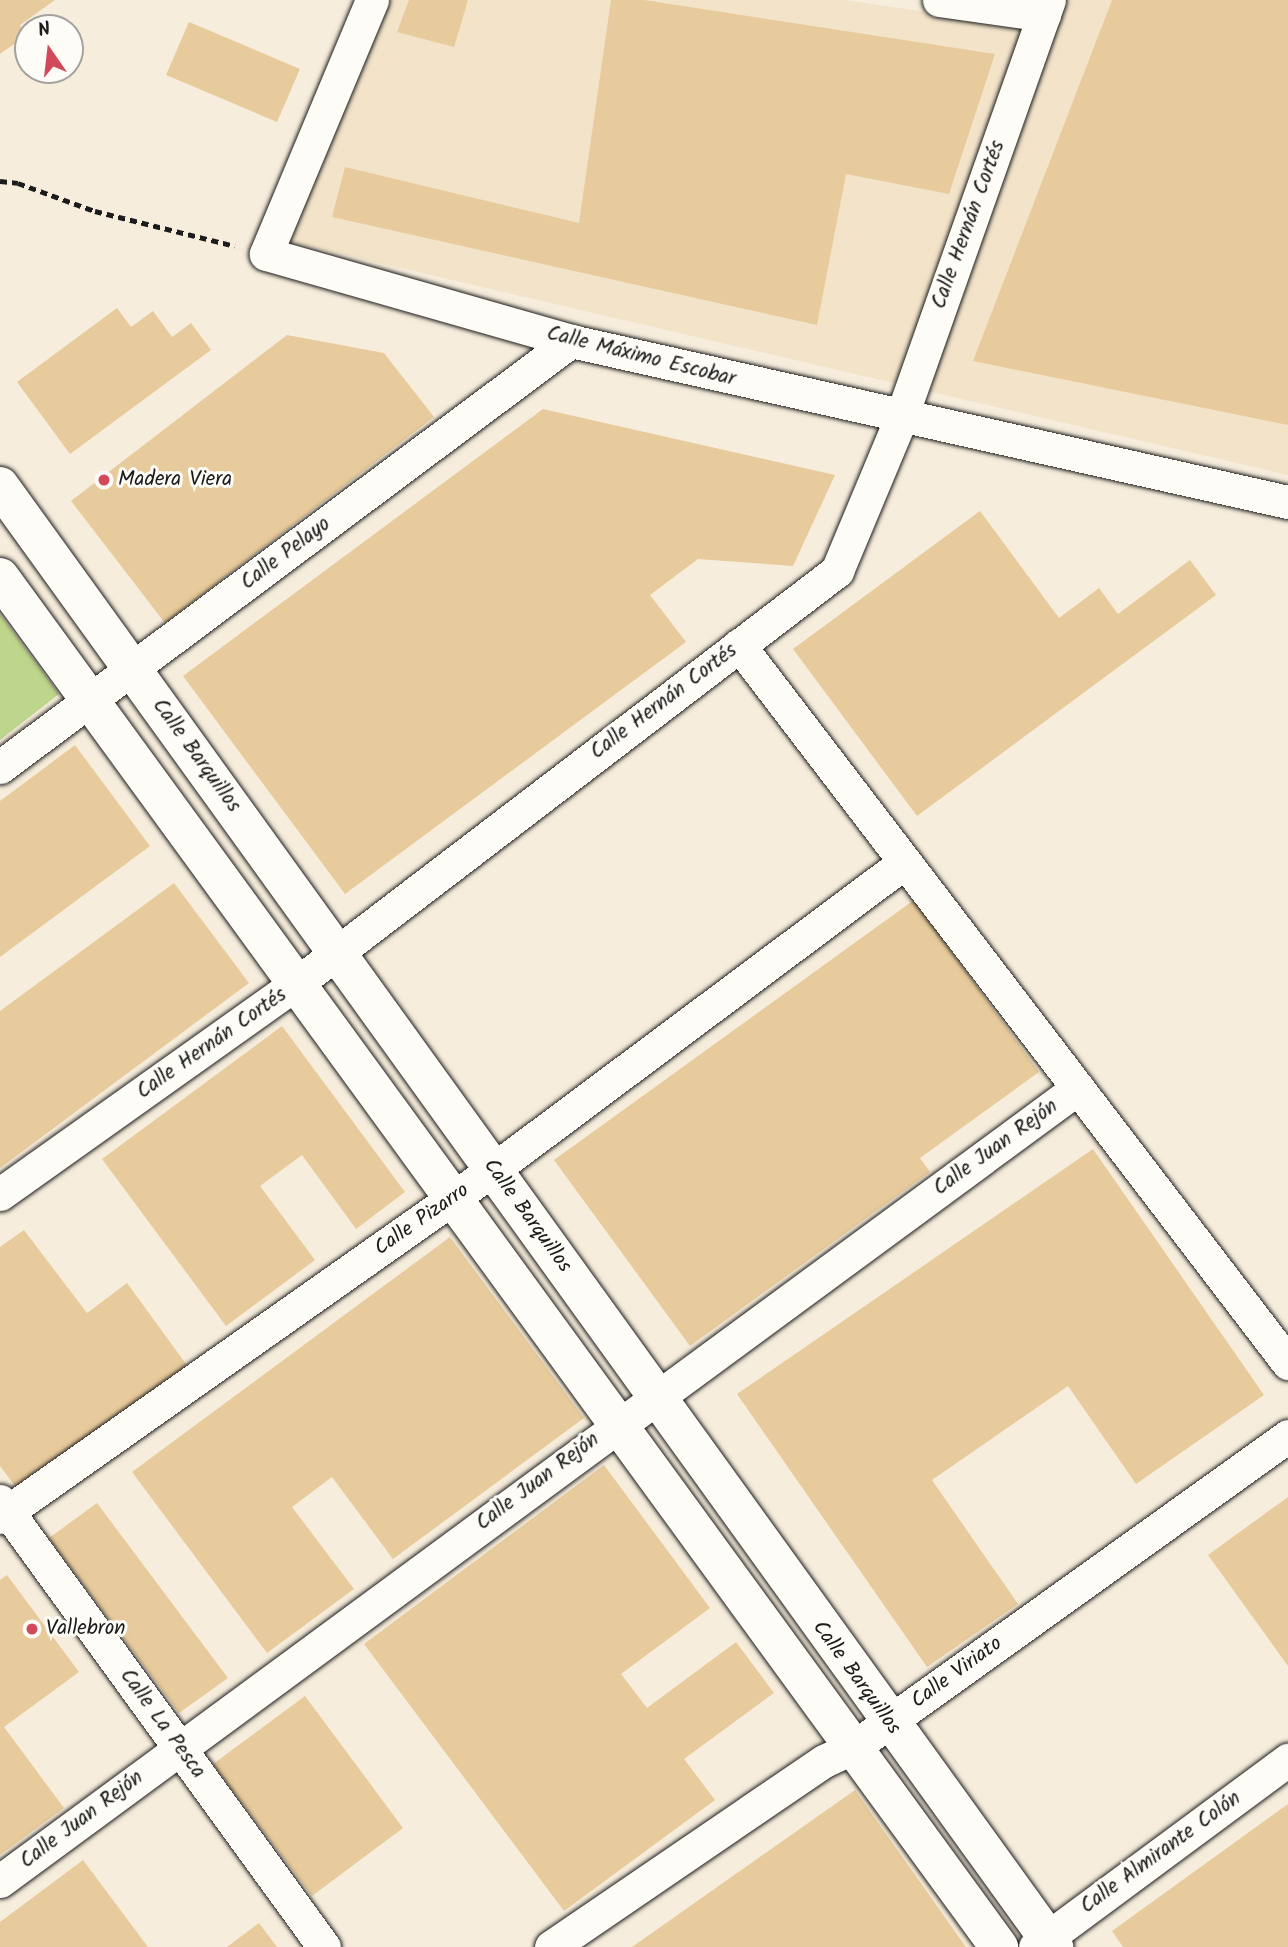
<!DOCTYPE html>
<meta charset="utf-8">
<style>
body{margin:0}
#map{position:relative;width:1288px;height:1947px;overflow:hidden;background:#f7eddc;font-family:Kalam,sans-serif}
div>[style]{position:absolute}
.built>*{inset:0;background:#f2e3c9}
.green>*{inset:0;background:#bed58c}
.building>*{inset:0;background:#e8cb9c}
.path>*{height:4.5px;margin-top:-2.25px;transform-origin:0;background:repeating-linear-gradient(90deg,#1c1c1c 0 7px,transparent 0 12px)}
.roads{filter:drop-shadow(0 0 2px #1c1c1c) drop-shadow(0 0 2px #1c1c1c)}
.street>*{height:33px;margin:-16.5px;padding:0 16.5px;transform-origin:16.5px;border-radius:16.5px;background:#fdfcf7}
.secondary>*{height:38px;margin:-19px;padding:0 19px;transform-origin:19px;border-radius:19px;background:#fdfcf7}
.dots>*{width:19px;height:19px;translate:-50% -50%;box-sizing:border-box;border:4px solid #fdfcf7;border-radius:50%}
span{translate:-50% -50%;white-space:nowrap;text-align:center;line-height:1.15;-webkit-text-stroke:6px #fdfcf7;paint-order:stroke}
.street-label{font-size:21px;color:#1c1c1c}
.poi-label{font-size:21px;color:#1c1c1c}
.left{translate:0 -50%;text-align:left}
.north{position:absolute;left:14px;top:14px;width:70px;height:70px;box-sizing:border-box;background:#fdfcf7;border:2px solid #a3a29f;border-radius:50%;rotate:346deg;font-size:19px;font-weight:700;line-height:28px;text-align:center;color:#1c1c1c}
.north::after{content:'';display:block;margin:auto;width:24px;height:32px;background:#d1495b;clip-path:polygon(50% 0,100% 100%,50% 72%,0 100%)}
</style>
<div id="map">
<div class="built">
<i style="clip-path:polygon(390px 0,844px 0,1024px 26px,1039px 0,1288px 0,1288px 475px,285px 241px)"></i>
</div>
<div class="green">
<i style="clip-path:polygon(0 614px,59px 694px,0 740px)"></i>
</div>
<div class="building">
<i style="clip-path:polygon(0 0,55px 0,20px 25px,28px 34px,0 54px)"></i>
<i style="clip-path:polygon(409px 0,468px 0,454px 47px,397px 32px)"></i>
<i style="clip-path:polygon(611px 0,644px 0,995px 54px,949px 194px,846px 174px,817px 325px,332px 217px,345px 167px,579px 223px)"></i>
<i style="clip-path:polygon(1112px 0,1288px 0,1288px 425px,973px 361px)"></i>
<i style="clip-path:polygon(189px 22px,300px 69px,277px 122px,166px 75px)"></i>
<i style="clip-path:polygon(117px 308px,131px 327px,153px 311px,172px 337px,191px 323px,211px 350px,70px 454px,17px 382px)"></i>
<i style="clip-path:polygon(287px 335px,384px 353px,434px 417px,165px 623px,71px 501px)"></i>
<i style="clip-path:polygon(543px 409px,835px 475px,793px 566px,698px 559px,650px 595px,686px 642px,345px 894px,183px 676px)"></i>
<i style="clip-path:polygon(980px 511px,1059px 618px,1099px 588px,1118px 614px,1190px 560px,1216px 595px,917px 816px,793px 649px)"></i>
<i style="clip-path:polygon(75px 745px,150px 846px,0 957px,0 801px)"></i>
<i style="clip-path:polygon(174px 883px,249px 983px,0 1168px,0 1011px)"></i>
<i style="clip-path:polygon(914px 900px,1039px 1072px,920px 1158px,930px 1172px,690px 1346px,554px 1160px)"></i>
<i style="clip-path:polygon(282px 1026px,405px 1192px,356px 1229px,302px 1155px,260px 1186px,315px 1260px,226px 1326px,102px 1159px)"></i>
<i style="clip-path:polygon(1093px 1149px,1264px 1395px,1136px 1484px,1068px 1386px,932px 1480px,1018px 1604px,927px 1667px,737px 1394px)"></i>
<i style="clip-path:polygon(24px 1230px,87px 1313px,127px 1283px,189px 1368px,20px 1493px,0 1466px,0 1247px)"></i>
<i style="clip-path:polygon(450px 1237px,584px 1418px,393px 1559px,332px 1477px,292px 1507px,354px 1589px,267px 1653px,132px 1472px)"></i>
<i style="clip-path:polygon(604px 1465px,710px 1608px,621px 1674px,647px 1708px,736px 1642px,774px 1693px,684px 1759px,715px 1800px,564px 1911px,364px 1644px)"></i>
<i style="clip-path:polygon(1288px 1497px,1288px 1666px,1208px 1555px)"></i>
<i style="clip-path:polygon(97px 1503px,228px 1678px,179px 1713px,49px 1538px)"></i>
<i style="clip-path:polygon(7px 1575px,79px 1672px,4px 1727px,64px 1808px,0 1855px,0 1580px)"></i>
<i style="clip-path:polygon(305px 1696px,403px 1828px,312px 1896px,213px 1764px)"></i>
<i style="clip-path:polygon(855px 1790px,966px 1947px,632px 1947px)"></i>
<i style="clip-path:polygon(1288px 1804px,1288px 1947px,1123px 1947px,1112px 1931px)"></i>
<i style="clip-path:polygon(83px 1860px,148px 1947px,0 1947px,0 1922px)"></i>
<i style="clip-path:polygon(259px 1923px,277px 1947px,227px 1947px)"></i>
</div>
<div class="path">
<i style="left:0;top:181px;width:18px;rotate:6deg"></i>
<i style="left:18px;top:183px;width:82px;rotate:20deg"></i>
<i style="left:95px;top:211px;width:144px;rotate:14deg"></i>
</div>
<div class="roads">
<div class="street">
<i style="left:372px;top:0;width:275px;rotate:112.7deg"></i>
<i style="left:266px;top:254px;width:317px;rotate:15.9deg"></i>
<i style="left:571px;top:341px;width:735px;rotate:12.66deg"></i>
<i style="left:939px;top:0;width:106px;rotate:8.1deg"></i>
<i style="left:739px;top:645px;width:904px;rotate:52.6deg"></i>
<i style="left:0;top:767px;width:712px;rotate:-36.73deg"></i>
<i style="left:0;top:1194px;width:363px;rotate:-35.4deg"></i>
<i style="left:296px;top:984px;width:681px;rotate:-37.36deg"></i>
<i style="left:837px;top:571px;width:166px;rotate:-67.3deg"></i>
<i style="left:901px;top:418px;width:443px;rotate:-70.5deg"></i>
<i style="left:0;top:1501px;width:551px;rotate:54deg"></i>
<i style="left:0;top:1517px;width:604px;rotate:-35.16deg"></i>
<i style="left:494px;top:1169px;width:513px;rotate:-36.76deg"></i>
<i style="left:0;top:1881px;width:1338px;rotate:-36.34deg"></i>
<i style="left:551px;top:1947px;width:330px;rotate:-34.3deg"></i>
<i style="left:824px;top:1761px;width:33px;rotate:-25deg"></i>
<i style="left:854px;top:1747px;width:534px;rotate:-35.62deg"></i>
<i style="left:1035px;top:1947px;width:315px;rotate:-36.5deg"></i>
</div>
<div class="secondary">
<i style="left:0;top:486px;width:1802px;rotate:54.19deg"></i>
<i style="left:0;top:577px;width:1696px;rotate:53.9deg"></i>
</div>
</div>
<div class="dots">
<i style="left:104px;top:480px;background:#d1495b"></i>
<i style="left:32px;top:1629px;background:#d1495b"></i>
</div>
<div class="street-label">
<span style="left:969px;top:225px;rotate:-70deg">Calle Hernán Cortés</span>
<span style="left:641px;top:357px;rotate:14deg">Calle Máximo Escobar</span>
<span style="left:286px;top:554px;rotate:-37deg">Calle Pelayo</span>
<span style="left:664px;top:702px;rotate:-37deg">Calle Hernán Cortés</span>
<span style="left:196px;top:756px;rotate:54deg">Calle Barquillos</span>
<span style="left:212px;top:1044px;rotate:-35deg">Calle Hernán Cortés</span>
<span style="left:996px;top:1148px;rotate:-36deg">Calle Juan Rejón</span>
<span style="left:527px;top:1216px;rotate:54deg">Calle Barquillos</span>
<span style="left:422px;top:1220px;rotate:-35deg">Calle Pizarro</span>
<span style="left:538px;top:1482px;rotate:-37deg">Calle Juan Rejón</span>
<span style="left:957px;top:1673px;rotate:-36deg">Calle Viriato</span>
<span style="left:856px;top:1678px;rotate:54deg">Calle Barquillos</span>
<span style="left:162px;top:1724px;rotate:54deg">Calle La Pesca</span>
<span style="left:82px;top:1820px;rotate:-37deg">Calle Juan Rejón</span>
<span style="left:1161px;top:1853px;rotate:-36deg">Calle Almirante Colón</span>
</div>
<div class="poi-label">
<span class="left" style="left:118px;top:480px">Madera Viera</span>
<span class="left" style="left:46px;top:1629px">Vallebron</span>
</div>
<div class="north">N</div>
</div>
